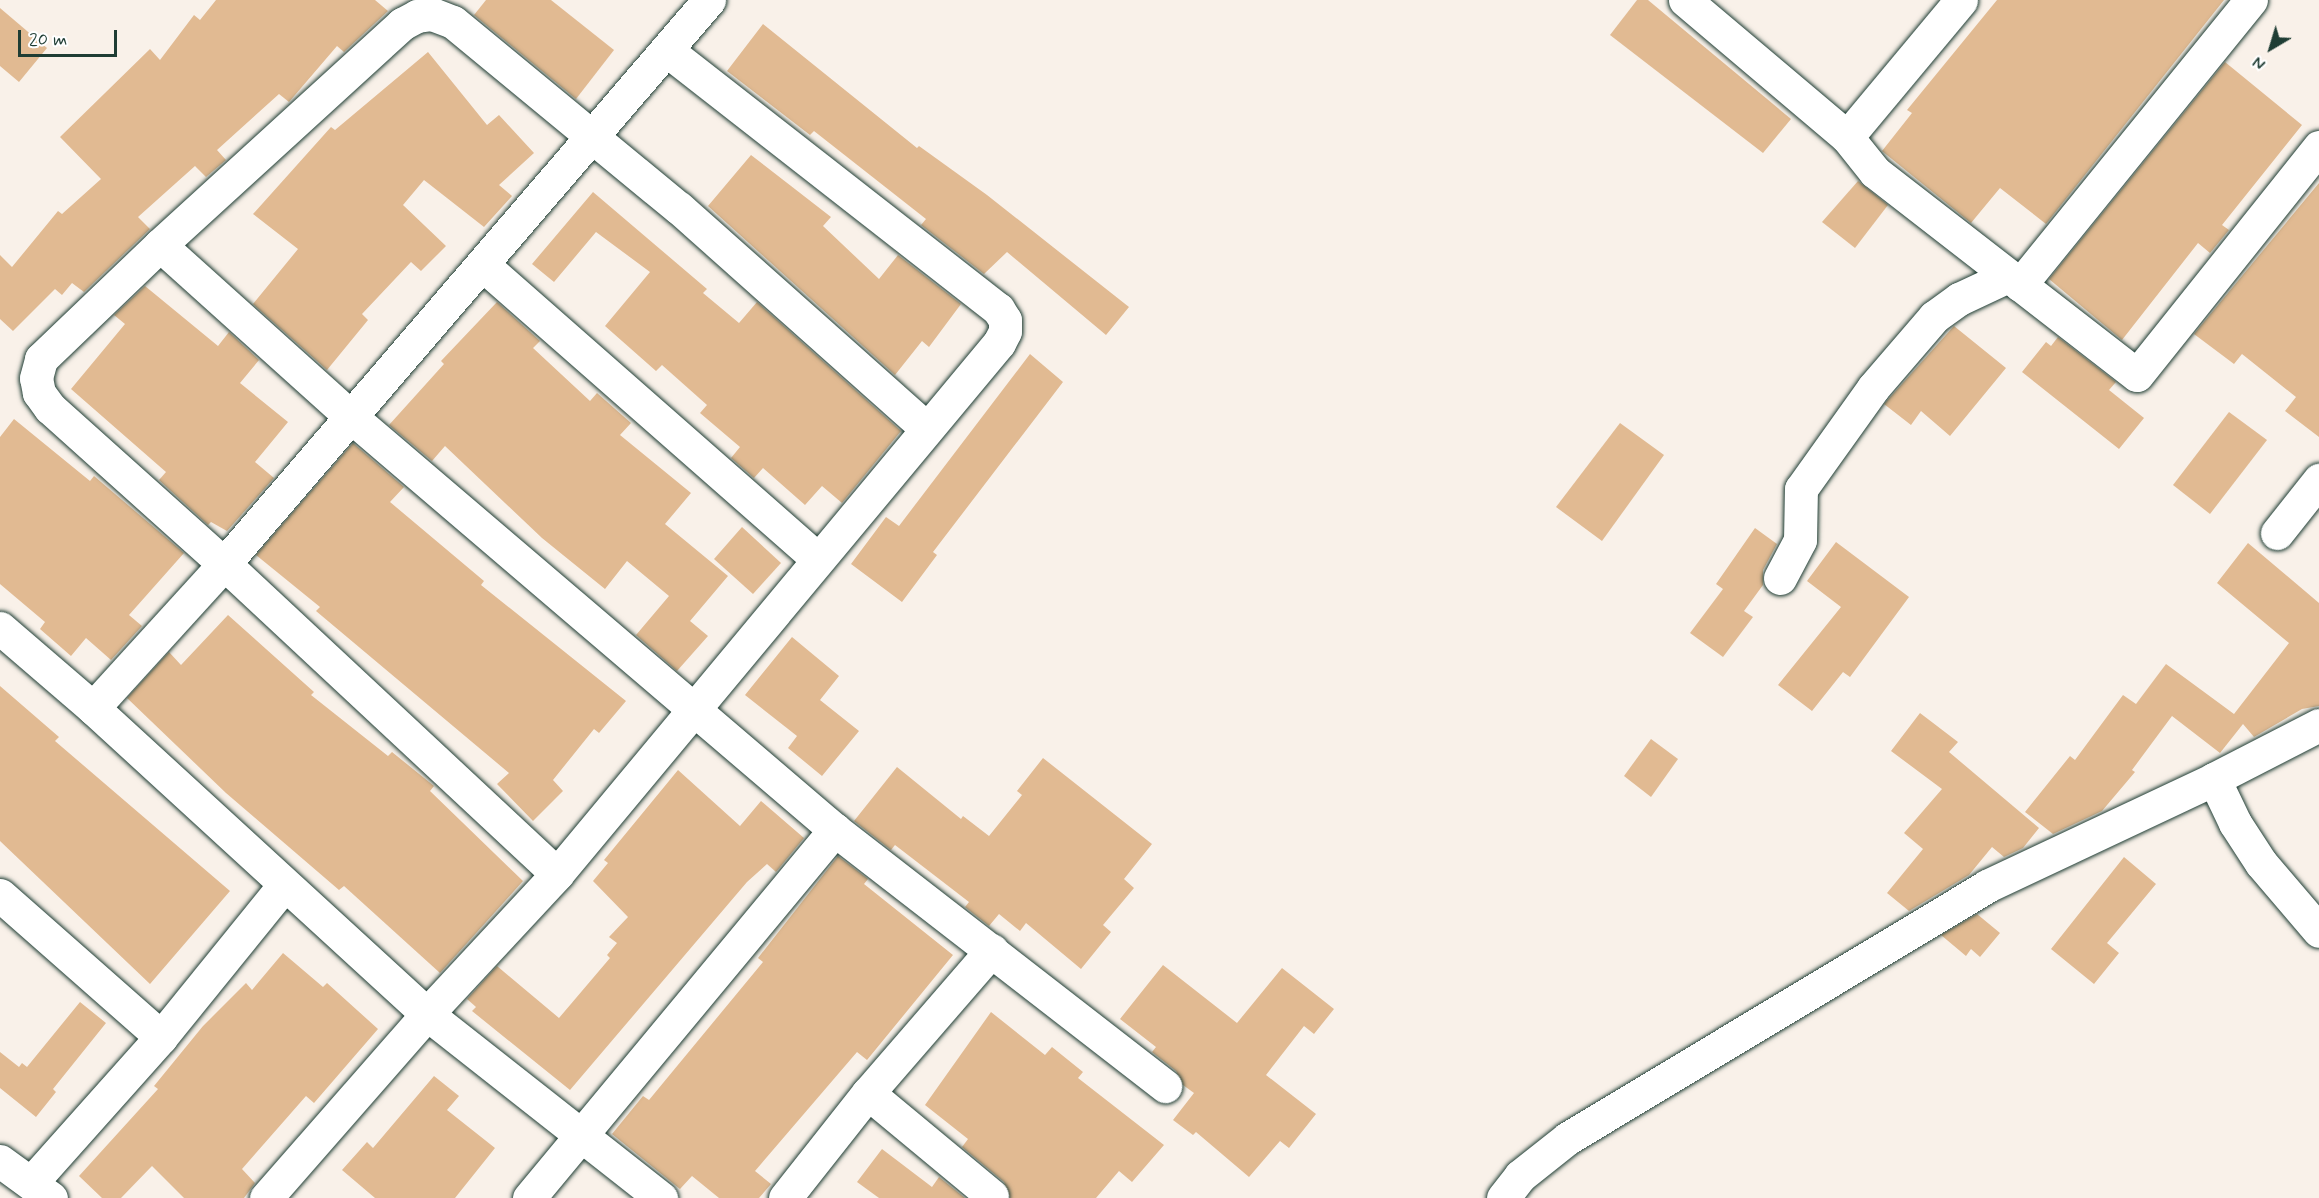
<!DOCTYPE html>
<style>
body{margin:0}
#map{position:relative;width:2319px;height:1198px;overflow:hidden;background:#f9f1e9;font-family:Mynerve,sans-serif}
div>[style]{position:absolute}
.building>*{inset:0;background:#e1ba92}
.roads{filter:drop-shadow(0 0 2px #1f3d34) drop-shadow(0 0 2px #1f3d34)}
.street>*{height:33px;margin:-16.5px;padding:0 16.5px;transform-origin:16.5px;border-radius:16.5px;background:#fff}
span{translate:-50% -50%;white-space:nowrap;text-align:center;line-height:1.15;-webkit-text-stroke:4.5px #fff;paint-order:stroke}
.north{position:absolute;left:2241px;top:18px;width:60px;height:60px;-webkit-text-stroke:4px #fff;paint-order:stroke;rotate:218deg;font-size:16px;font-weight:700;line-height:24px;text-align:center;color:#1f3d34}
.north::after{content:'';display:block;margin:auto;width:21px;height:27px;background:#1f3d34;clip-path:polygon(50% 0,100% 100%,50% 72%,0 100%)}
.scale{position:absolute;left:18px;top:30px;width:99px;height:27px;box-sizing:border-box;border:3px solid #1f3d34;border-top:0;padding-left:8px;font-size:18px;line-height:21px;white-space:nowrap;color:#1f3d34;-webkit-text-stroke:4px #fff;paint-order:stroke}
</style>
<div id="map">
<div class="building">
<i style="clip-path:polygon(216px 0,375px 0,388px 11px,344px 52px,337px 46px,289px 102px,279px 94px,217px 150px,226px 160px,206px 177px,195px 166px,138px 217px,150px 229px,84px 292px,72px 283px,62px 295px,55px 289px,13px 331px,0 319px,0 255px,12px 267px,58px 211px,62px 214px,101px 179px,60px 137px,150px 49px,160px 60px,194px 15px,200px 20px)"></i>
<i style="clip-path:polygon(486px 0,551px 0,614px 50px,576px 99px,474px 15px)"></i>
<i style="clip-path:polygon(1637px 0,1648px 0,1791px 119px,1763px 153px,1610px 35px)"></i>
<i style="clip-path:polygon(1997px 0,2224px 0,2046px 224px,2000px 188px,1971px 223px,1882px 151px,1912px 113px,1907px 110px)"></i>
<i style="clip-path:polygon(0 8px,47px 48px,19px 82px,0 66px)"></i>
<i style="clip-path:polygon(763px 24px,917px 148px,919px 146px,987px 195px,1129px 307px,1106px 335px,1007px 252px,984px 274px,921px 225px,926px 219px,814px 131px,810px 135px,727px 71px)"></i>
<i style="clip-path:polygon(428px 52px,487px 125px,499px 115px,534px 153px,499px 185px,512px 196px,484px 227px,424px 180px,403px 205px,446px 246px,421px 271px,411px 262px,362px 314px,368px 320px,327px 370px,253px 304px,298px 249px,253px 214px,331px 127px,335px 130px)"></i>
<i style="clip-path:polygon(2225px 62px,2302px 125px,2222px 225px,2229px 230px,2210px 253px,2198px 243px,2122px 340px,2049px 279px)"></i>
<i style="clip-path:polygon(751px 155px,831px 217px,823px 226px,879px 279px,898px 255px,961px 304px,929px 347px,922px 341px,895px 375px,708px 206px)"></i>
<i style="clip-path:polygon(1858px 181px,1888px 205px,1855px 248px,1822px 222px)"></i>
<i style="clip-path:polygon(2319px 183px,2319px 437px,2285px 411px,2296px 397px,2242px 354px,2234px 364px,2194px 334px)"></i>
<i style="clip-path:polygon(593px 192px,707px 289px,703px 293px,739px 323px,757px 302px,901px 431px,842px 503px,822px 486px,805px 505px,763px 468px,754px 478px,731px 458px,740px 447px,700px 413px,707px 405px,662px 365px,656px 371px,605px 326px,650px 272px,596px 232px,554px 282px,532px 264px)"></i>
<i style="clip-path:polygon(145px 286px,218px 346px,229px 332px,259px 360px,240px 383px,288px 422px,255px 462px,274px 478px,227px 531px,211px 522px,208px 525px,159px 480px,166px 472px,71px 389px,125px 324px,114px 315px)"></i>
<i style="clip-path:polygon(497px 302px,540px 341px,533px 348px,590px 401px,597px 393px,631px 423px,620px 435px,691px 493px,665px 524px,728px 576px,690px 621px,708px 636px,677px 671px,636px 635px,669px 596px,627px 561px,605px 589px,542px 538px,445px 446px,432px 461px,389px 425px,444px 364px,441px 361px)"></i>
<i style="clip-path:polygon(1954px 326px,2006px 368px,1950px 436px,1921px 411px,1911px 425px,1884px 404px)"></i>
<i style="clip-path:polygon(2058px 337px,2116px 382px,2109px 390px,2144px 418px,2119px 449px,2022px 372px,2046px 342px,2051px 346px)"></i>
<i style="clip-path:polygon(1030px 354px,1063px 382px,933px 552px,937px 555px,902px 602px,851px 564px,886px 517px,899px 526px)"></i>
<i style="clip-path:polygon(2229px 412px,2267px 440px,2210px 514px,2173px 485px)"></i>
<i style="clip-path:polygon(14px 419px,90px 481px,94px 476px,184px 553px,129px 615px,142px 626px,111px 660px,86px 638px,71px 656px,40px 629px,45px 622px,0 584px,0 437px)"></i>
<i style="clip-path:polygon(1620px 423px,1664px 455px,1602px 541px,1556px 507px)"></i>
<i style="clip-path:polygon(353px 443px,404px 487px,390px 502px,484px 581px,481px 585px,626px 701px,599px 733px,594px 729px,553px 780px,563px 791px,533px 821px,497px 784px,509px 773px,316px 611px,320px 607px,256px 555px)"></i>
<i style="clip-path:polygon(742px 527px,781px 563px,753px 594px,714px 559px)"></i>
<i style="clip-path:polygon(1755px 528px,1777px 544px,1763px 570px,1763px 585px,1744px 611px,1753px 617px,1723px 657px,1690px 633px,1723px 589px,1716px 584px)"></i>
<i style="clip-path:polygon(1836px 542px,1909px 597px,1850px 677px,1843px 672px,1812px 711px,1778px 685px,1841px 607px,1807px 581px)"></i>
<i style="clip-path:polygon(2248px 543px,2319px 603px,2319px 706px,2302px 709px,2254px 737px,2243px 724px,2220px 753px,2172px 716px,2132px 770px,2135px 772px,2102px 811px,2053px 834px,2025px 812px,2070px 756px,2075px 760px,2123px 695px,2136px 704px,2166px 664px,2234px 714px,2289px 643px,2217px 583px)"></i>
<i style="clip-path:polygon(228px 615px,314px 692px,311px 695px,388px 756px,392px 752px,434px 786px,430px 791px,523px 881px,440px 973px,344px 886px,339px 890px,226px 793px,127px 698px,169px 652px,181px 665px)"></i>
<i style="clip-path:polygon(792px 637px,839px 676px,820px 700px,859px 731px,822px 776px,788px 748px,797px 736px,745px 695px)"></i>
<i style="clip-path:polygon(0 686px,59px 737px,55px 741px,230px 891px,150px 984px,0 841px)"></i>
<i style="clip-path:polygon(1920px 713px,1958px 742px,1949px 752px,2039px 828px,2023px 848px,2004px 857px,1992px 847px,1969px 875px,1909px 911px,1887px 893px,1923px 849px,1904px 833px,1942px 789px,1891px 751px)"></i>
<i style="clip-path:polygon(1651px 739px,1678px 759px,1651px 797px,1624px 776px)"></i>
<i style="clip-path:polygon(1043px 758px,1152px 844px,1124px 879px,1134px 888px,1103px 925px,1111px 932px,1081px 969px,1026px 923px,1020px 931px,999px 914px,989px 926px,965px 907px,969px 902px,895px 845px,891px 850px,854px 821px,897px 767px,961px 819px,963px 816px,989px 836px,1022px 795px,1017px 791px)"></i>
<i style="clip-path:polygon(678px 770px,740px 826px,761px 801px,804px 838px,776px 872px,767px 864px,747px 882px,570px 1090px,472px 1011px,476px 1007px,467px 999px,497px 966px,559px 1018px,610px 958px,607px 955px,617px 943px,609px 937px,628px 917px,593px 881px,608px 863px,604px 860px)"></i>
<i style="clip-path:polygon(838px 856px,868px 879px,864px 884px,953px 955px,867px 1060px,857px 1052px,755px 1171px,771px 1184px,759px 1198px,719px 1198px,692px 1176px,680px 1189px,612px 1134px,643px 1096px,649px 1100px,763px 962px,758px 958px)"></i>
<i style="clip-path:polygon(2124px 857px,2156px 884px,2107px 943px,2119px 953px,2094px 984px,2051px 949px)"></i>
<i style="clip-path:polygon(1977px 914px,2000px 933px,1980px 957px,1971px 949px,1966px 956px,1941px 935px)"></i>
<i style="clip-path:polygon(283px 953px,323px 987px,327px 983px,378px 1029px,314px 1103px,306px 1096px,242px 1169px,255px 1183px,244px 1198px,184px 1198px,152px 1166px,121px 1198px,102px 1198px,79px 1176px,158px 1089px,154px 1086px,203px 1026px,246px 983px,252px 990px)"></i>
<i style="clip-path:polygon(1163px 965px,1237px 1023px,1282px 968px,1334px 1009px,1314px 1034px,1304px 1026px,1266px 1075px,1316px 1114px,1289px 1148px,1280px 1141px,1249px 1177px,1196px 1132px,1193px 1135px,1173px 1120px,1194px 1093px,1183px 1085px,1176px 1071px,1152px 1052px,1156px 1047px,1120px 1019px)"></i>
<i style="clip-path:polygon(80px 1002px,106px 1023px,53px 1089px,56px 1092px,36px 1117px,0 1088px,0 1052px,19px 1067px,22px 1063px,27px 1067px)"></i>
<i style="clip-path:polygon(991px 1012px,1045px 1055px,1052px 1047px,1083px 1072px,1078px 1078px,1164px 1145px,1132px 1182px,1119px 1171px,1096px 1198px,1010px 1198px,1004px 1182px,962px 1147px,968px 1139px,925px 1105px)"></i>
<i style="clip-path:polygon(434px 1076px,459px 1096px,447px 1110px,495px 1148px,455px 1198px,375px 1198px,342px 1170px,367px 1142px,373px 1148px)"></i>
<i style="clip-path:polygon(882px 1149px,932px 1187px,939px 1177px,965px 1198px,879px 1198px,857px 1182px)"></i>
</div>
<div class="roads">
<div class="street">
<i style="left:1685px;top:0;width:212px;rotate:40.2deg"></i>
<i style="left:1847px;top:137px;width:45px;rotate:51.3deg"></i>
<i style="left:1875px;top:172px;width:331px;rotate:37.8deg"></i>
<i style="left:2137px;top:375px;width:292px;rotate:-51.4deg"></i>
<i style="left:1847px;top:137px;width:178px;rotate:-50.2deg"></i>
<i style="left:160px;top:245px;width:254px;rotate:42deg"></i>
<i style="left:349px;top:415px;width:639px;rotate:40.49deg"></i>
<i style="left:835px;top:830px;width:418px;rotate:37.8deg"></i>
<i style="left:483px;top:265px;width:444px;rotate:41.3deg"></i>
<i style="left:2020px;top:285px;width:367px;rotate:-51deg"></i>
<i style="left:2277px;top:533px;width:68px;rotate:-51.6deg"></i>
<i style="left:1780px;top:578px;width:43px;rotate:-62.2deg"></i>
<i style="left:1800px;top:540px;width:51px;rotate:-88.9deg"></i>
<i style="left:1801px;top:489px;width:124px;rotate:-54.5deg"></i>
<i style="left:1873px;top:388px;width:94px;rotate:-49.3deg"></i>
<i style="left:1934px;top:317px;width:31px;rotate:-36deg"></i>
<i style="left:1959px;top:299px;width:54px;rotate:-25.1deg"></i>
<i style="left:0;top:628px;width:123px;rotate:40.7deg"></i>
<i style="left:93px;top:708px;width:453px;rotate:42.5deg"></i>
<i style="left:427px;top:1014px;width:298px;rotate:38.2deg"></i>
<i style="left:93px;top:708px;width:195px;rotate:-47.7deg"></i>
<i style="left:224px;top:564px;width:744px;rotate:-49.31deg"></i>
<i style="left:2214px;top:779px;width:49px;rotate:64.5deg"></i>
<i style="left:2235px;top:823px;width:48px;rotate:57deg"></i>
<i style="left:2261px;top:863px;width:89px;rotate:49.5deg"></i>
<i style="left:557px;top:874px;width:455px;rotate:-137deg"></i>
<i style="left:224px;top:564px;width:234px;rotate:-138.1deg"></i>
<i style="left:50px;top:408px;width:19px;rotate:-126deg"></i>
<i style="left:39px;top:393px;width:15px;rotate:-101deg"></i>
<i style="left:36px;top:378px;width:20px;rotate:-75deg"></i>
<i style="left:41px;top:359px;width:165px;rotate:-43.8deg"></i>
<i style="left:160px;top:245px;width:328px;rotate:-42.4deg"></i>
<i style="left:402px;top:24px;width:17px;rotate:-28deg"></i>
<i style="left:417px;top:16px;width:15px;rotate:-8deg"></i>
<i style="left:432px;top:14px;width:22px;rotate:21deg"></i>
<i style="left:453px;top:22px;width:293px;rotate:39.5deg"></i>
<i style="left:679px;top:208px;width:331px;rotate:41.7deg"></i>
<i style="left:0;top:895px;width:215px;rotate:41.4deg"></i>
<i style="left:868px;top:1093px;width:161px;rotate:39.7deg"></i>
<i style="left:0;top:1161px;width:63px;rotate:36deg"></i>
<i style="left:31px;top:1183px;width:195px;rotate:-48.3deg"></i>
<i style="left:161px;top:1037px;width:196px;rotate:-51deg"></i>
<i style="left:266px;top:1198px;width:244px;rotate:-48.8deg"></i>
<i style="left:427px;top:1014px;width:191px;rotate:-47.1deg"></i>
<i style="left:557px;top:874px;width:691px;rotate:-50.23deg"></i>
<i style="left:999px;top:343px;width:13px;rotate:-63deg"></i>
<i style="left:1005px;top:331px;width:11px;rotate:-90deg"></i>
<i style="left:1005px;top:320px;width:13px;rotate:-122deg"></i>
<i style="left:998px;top:309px;width:421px;rotate:-142deg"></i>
<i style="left:529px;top:1198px;width:479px;rotate:-50.3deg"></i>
<i style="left:785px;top:1198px;width:134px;rotate:-51.7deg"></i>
<i style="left:868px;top:1093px;width:189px;rotate:-49.1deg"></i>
<i style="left:1503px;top:1198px;width:28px;rotate:-52deg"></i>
<i style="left:1520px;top:1176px;width:61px;rotate:-38.4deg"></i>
<i style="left:1568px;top:1138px;width:489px;rotate:-31deg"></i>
<i style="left:1987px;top:886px;width:251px;rotate:-25.2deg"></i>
<i style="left:2214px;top:779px;width:118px;rotate:-27.2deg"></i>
</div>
</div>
<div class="north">N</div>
<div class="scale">20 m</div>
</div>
